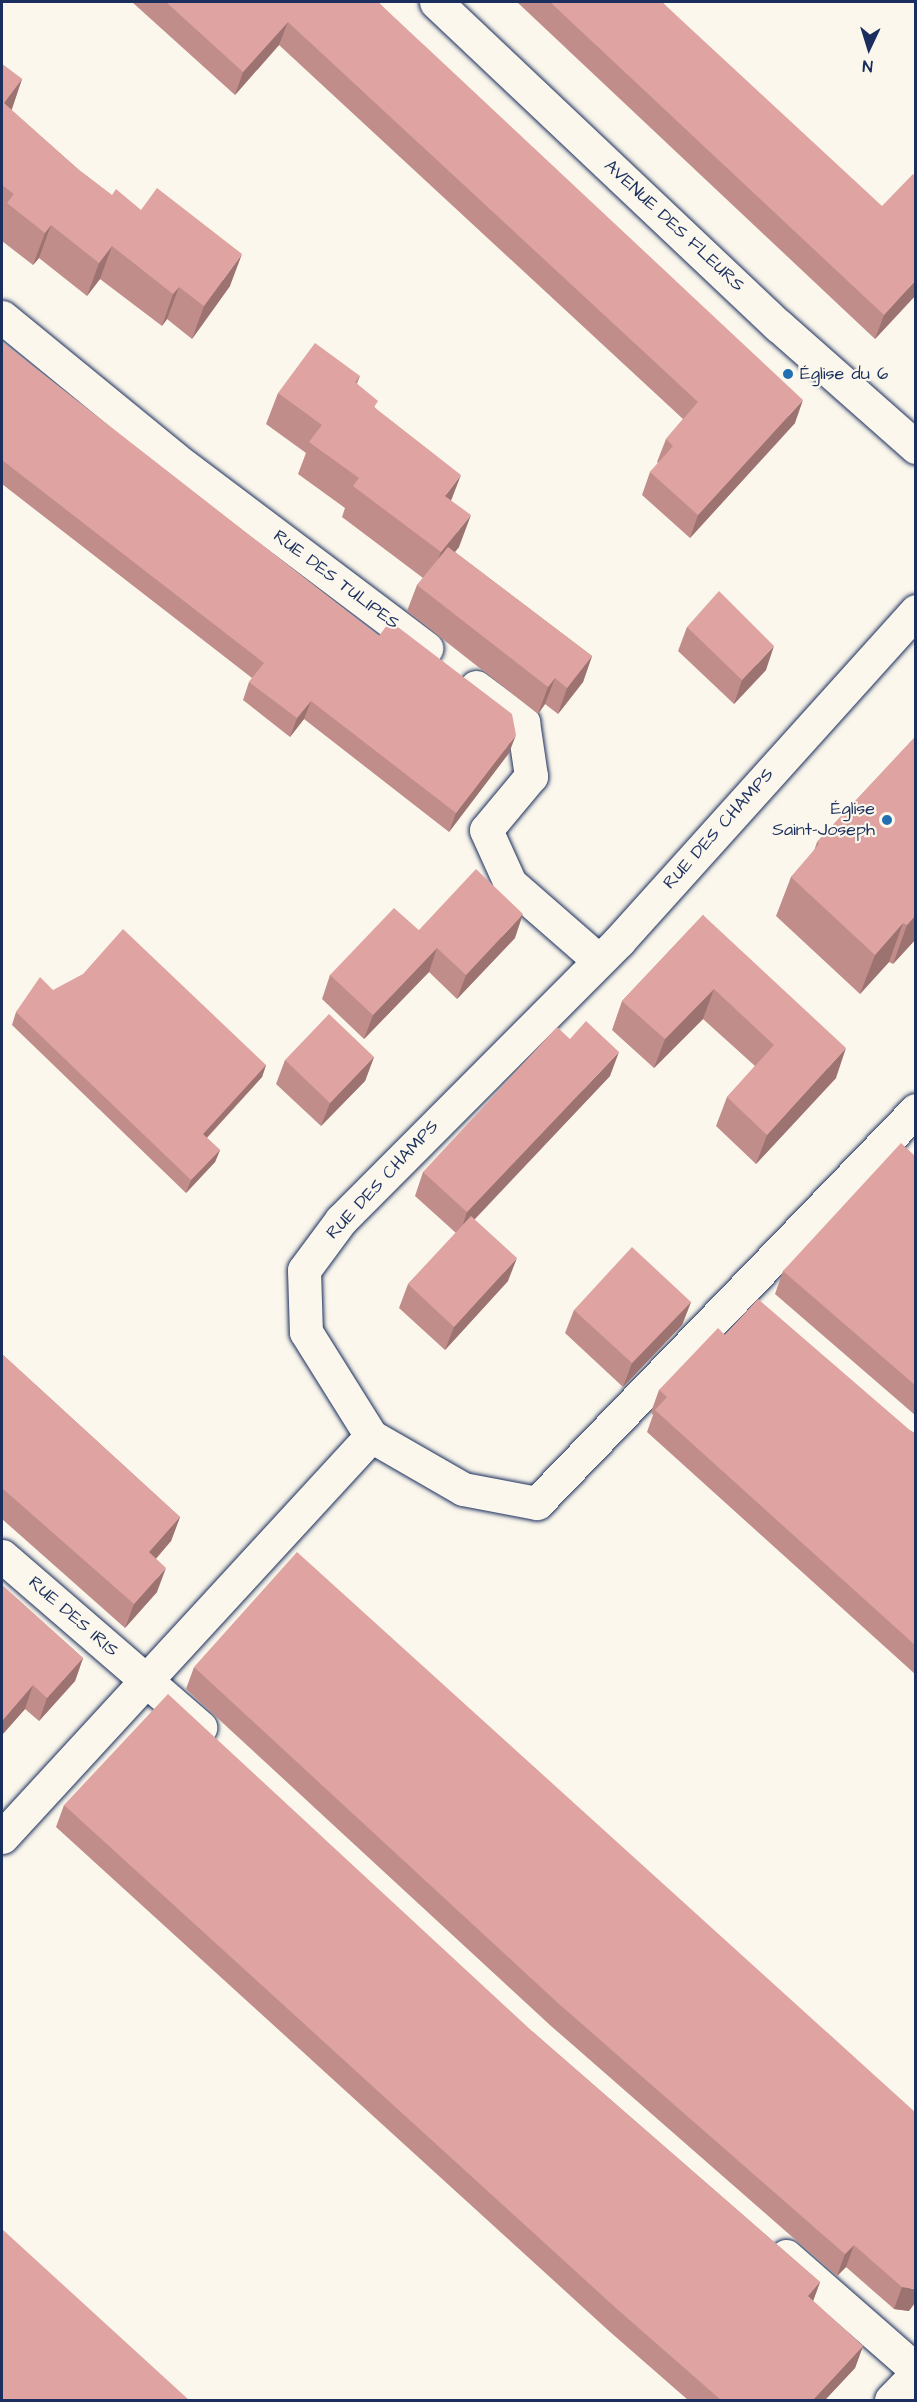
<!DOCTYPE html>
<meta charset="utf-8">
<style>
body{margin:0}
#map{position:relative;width:917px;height:2402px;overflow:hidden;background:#fbf7ec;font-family:"Architects Daughter",sans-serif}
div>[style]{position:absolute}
.roads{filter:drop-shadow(0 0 2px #1b2f5e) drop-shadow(0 0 2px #1b2f5e)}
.minor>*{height:33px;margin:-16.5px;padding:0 16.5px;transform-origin:16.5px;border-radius:16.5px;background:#fbf7ec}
.tertiary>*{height:33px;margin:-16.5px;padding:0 16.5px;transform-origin:16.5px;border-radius:16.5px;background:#fbf7ec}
.wall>*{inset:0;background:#c08d8b}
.shaded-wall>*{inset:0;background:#9c7371}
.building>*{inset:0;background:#dfa4a2}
.dots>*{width:16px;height:16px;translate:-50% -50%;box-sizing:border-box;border:3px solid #fbf7ec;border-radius:50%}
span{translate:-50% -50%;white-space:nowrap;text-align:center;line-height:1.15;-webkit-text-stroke:4.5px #fbf7ec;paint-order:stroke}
.street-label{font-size:18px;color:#1b2f5e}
.poi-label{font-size:18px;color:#1b2f5e}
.left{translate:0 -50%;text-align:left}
.right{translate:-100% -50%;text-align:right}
.frame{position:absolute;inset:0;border:3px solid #1b2f5e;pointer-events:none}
.north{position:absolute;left:839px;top:18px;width:60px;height:60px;-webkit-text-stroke:4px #fbf7ec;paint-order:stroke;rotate:184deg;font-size:16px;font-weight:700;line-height:24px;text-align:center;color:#1b2f5e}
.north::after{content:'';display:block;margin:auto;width:21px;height:27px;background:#1b2f5e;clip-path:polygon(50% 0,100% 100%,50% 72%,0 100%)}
</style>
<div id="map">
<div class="roads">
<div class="minor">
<i style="left:2px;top:317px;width:222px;rotate:39.3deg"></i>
<i style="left:174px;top:458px;width:316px;rotate:37deg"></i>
<i style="left:916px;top:611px;width:444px;rotate:132deg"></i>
<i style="left:619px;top:941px;width:394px;rotate:134.9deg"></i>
<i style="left:341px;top:1220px;width:62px;rotate:126.5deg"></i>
<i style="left:304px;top:1270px;width:62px;rotate:88.2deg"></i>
<i style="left:306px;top:1332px;width:123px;rotate:58deg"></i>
<i style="left:371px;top:1436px;width:106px;rotate:29.9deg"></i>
<i style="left:463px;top:1489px;width:75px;rotate:10.7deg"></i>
<i style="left:537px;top:1503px;width:546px;rotate:-46.04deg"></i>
<i style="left:476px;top:687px;width:59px;rotate:36.7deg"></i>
<i style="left:523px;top:722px;width:55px;rotate:81.6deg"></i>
<i style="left:531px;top:776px;width:70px;rotate:129.8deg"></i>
<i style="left:486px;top:830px;width:58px;rotate:65.6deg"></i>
<i style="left:510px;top:883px;width:116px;rotate:41.1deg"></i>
<i style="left:2px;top:1556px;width:262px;rotate:40.8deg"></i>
<i style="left:2px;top:1837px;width:545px;rotate:-47.38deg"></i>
<i style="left:786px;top:2256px;width:173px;rotate:41.2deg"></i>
<i style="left:891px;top:2400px;width:36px;rotate:-46deg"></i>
</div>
<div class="tertiary">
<i style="left:436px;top:2px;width:472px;rotate:43.4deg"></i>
<i style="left:779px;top:326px;width:183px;rotate:41.5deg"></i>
</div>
</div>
<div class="wall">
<i style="clip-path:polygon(132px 2px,378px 2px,795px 423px,690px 538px,642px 495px,650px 472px,658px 463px,657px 462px,666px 439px,683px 419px,279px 45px,235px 95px)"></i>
<i style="clip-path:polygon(517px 2px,662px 2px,915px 296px,875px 339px)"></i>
<i style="clip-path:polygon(2px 64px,22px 79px,11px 110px,79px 170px,230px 286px,192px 339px,167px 319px,162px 326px,100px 279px,87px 296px,39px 258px,33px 265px,2px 241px)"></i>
<i style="clip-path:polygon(2px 342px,509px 753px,449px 832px,304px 719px,290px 737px,243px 700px,249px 682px,252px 678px,2px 484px)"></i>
<i style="clip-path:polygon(360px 376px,357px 384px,376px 409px,451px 500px,459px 547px,455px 552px,592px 656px,583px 682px,558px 714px,545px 704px,538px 714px,407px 611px,417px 585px,423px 578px,342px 517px,345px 508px,298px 474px,306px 453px,266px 424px,278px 393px)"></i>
<i style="clip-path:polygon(687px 627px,766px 670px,734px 704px,678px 651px)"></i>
<i style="clip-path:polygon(915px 737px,915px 940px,893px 964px,889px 962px,860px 994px,776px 916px,791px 877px,814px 851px,817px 842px)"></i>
<i style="clip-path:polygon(703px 915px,836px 1078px,756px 1164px,716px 1126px,727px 1097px,755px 1066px,703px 1019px,654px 1068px,612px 1030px,622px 1001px)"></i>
<i style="clip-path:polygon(419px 930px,515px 938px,457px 999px,429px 972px,364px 1039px,322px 999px,330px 975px)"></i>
<i style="clip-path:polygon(53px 990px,266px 1065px,262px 1077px,207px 1138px,220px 1150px,215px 1162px,186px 1193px,12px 1025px,16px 1012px)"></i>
<i style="clip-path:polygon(374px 1057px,365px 1081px,321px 1126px,276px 1084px,285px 1060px)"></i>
<i style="clip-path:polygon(610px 1076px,474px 1219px,508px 1281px,445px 1350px,399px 1308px,408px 1284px,456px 1233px,415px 1196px,423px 1172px)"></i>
<i style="clip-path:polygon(915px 1156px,915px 1415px,775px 1294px,783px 1271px)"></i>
<i style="clip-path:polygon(691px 1302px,682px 1325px,623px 1387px,565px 1333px,574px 1310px)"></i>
<i style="clip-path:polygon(725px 1335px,915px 1433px,915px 1674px,647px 1432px,653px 1415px,651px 1412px,659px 1390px)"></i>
<i style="clip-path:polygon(2px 1354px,180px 1517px,171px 1541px,156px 1559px,157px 1592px,125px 1628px,2px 1519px)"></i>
<i style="clip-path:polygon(2px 1585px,83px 1658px,75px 1681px,39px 1721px,25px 1709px,2px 1735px)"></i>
<i style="clip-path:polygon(194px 1667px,915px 2112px,909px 2311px,894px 2309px,846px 2267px,837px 2276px,551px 2026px,186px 1689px)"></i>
<i style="clip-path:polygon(64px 1805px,533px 2032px,820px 2282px,813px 2301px,863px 2346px,855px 2368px,825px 2400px,688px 2400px,609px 2331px,56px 1827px)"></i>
</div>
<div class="shaded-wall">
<i style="clip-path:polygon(288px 22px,279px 45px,235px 95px,243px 72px)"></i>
<i style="clip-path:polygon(22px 79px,11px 112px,4px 103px)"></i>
<i style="clip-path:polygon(51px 225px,39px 258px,33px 265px,45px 233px)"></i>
<i style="clip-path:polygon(112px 246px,100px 279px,87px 296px,99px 263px)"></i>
<i style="clip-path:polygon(242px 254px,230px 286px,192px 339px,204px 306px)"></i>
<i style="clip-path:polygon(915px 281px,915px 296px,875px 339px,884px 315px)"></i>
<i style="clip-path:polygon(179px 287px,167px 319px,162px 326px,173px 294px)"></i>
<i style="clip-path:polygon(803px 400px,795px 423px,690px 538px,698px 515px)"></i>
<i style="clip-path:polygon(461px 475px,449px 506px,445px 496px)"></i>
<i style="clip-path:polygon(471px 515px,459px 547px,429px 583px,441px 552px)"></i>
<i style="clip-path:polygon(774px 646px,766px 670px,734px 704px,742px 680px)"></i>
<i style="clip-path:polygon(592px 656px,583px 682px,558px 714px,567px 688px)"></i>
<i style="clip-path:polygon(555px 678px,545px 704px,538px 714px,548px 687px)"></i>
<i style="clip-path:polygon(311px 701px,304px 719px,290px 737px,297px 718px)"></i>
<i style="clip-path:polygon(516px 735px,509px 753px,449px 832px,456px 813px)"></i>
<i style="clip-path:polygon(523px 914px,515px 938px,457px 999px,466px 975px)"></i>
<i style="clip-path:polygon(915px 916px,915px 940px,893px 964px,907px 925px)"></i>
<i style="clip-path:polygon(903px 923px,889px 962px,860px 994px,875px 955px)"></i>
<i style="clip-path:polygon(437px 948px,429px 972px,364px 1039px,373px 1015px)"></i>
<i style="clip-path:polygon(714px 989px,703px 1019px,654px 1068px,665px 1039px)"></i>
<i style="clip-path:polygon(846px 1048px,836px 1078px,756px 1164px,767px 1135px)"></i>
<i style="clip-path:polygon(619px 1052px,610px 1076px,459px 1236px,467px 1212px)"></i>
<i style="clip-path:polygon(374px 1057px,365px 1081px,321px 1126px,330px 1103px)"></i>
<i style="clip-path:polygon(266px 1065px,262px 1077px,198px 1147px,203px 1134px)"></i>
<i style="clip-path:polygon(220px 1150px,215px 1162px,186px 1193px,191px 1180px)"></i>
<i style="clip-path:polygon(517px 1258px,508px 1281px,445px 1350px,454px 1327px)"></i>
<i style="clip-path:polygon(691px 1302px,682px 1325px,623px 1387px,632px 1363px)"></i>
<i style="clip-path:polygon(180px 1517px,171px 1541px,140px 1576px,149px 1552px)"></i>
<i style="clip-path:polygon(166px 1568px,157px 1592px,125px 1628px,134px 1604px)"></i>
<i style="clip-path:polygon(83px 1658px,75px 1681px,39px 1721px,47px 1698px)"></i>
<i style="clip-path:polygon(33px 1685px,25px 1709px,2px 1735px,2px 1721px)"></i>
<i style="clip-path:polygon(854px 2245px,846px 2267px,837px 2276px,845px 2254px)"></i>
<i style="clip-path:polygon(820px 2282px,812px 2304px,808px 2296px)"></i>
<i style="clip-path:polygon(902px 2287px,915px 2289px,915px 2303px,909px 2311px,894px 2309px)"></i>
<i style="clip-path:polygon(863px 2346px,855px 2368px,825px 2400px,813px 2400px)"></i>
</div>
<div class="building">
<i style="clip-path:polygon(166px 2px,378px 2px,803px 400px,698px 515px,650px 472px,673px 446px,666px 439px,698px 402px,288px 22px,243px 72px)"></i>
<i style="clip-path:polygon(550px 2px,662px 2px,882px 206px,913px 174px,915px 176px,915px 281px,884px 315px)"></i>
<i style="clip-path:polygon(2px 64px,22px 79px,4px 103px,79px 170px,112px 195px,116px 189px,141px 210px,157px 188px,242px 254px,204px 306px,179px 287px,173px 294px,112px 246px,99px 263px,51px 225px,45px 233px,7px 203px,14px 194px,2px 185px)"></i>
<i style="clip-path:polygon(2px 342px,379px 636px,390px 621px,512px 714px,516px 735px,456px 813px,311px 701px,297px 718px,249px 682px,264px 663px,2px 460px)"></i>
<i style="clip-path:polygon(315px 343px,360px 376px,355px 382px,378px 401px,374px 407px,461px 475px,445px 496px,471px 515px,441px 552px,353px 486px,359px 478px,309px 442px,322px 425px,278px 393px)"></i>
<i style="clip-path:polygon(448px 547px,592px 656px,567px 688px,555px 678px,548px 687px,417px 585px)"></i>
<i style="clip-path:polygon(719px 591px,774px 646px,742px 680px,687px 627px)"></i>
<i style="clip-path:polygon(915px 737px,915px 916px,907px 925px,903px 923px,875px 955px,791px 877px,819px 844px,817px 842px)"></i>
<i style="clip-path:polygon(476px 869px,523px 914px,466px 975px,437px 948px,373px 1015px,330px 975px,394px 908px,431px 941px,419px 930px)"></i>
<i style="clip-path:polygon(703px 915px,846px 1048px,767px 1135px,727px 1097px,774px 1045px,714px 989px,665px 1039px,622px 1001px)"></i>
<i style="clip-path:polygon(123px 929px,266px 1065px,203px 1134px,220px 1150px,191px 1180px,16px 1012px,40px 977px,53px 990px,83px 974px)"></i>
<i style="clip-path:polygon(329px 1014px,374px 1057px,330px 1103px,285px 1060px)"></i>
<i style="clip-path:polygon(586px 1021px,619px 1052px,467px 1212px,423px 1172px,557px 1027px,570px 1039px)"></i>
<i style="clip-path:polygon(901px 1143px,915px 1156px,915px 1385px,783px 1271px)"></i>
<i style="clip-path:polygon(471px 1216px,517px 1258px,454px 1327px,408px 1284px)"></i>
<i style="clip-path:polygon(632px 1247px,691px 1302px,632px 1363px,574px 1310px)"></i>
<i style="clip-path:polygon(758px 1299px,912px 1432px,915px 1433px,915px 1645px,655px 1410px,667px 1397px,659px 1390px,718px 1328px,725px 1335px)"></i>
<i style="clip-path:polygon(2px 1354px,180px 1517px,149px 1552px,166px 1568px,134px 1604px,2px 1488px)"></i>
<i style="clip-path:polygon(297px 1552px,915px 2112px,915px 2289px,902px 2287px,854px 2245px,845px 2254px,559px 2004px,194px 1667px)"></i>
<i style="clip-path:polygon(2px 1585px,83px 1658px,47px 1698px,33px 1685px,2px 1721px)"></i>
<i style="clip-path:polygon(168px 1694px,533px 2032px,820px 2282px,808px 2296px,863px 2346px,813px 2400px,721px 2400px,617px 2309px,64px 1805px)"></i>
<i style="clip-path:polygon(2px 2229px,189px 2400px,2px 2400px)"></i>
</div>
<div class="dots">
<i style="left:788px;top:374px;background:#1f6fb2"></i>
<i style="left:887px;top:820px;background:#1f6fb2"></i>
</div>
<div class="street-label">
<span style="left:674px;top:226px;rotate:43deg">AVENUE DES FLEURS</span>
<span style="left:336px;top:580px;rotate:37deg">RUE DES TULIPES</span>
<span style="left:719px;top:829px;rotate:-48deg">RUE DES CHAMPS</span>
<span style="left:383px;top:1180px;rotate:-47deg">RUE DES CHAMPS</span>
<span style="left:73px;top:1617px;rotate:41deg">RUE DES IRIS</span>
</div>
<div class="poi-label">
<span class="left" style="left:800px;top:374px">Église du 6</span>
<span class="right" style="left:875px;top:820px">Église<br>Saint-Joseph</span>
</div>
<div class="frame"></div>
<div class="north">N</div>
</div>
